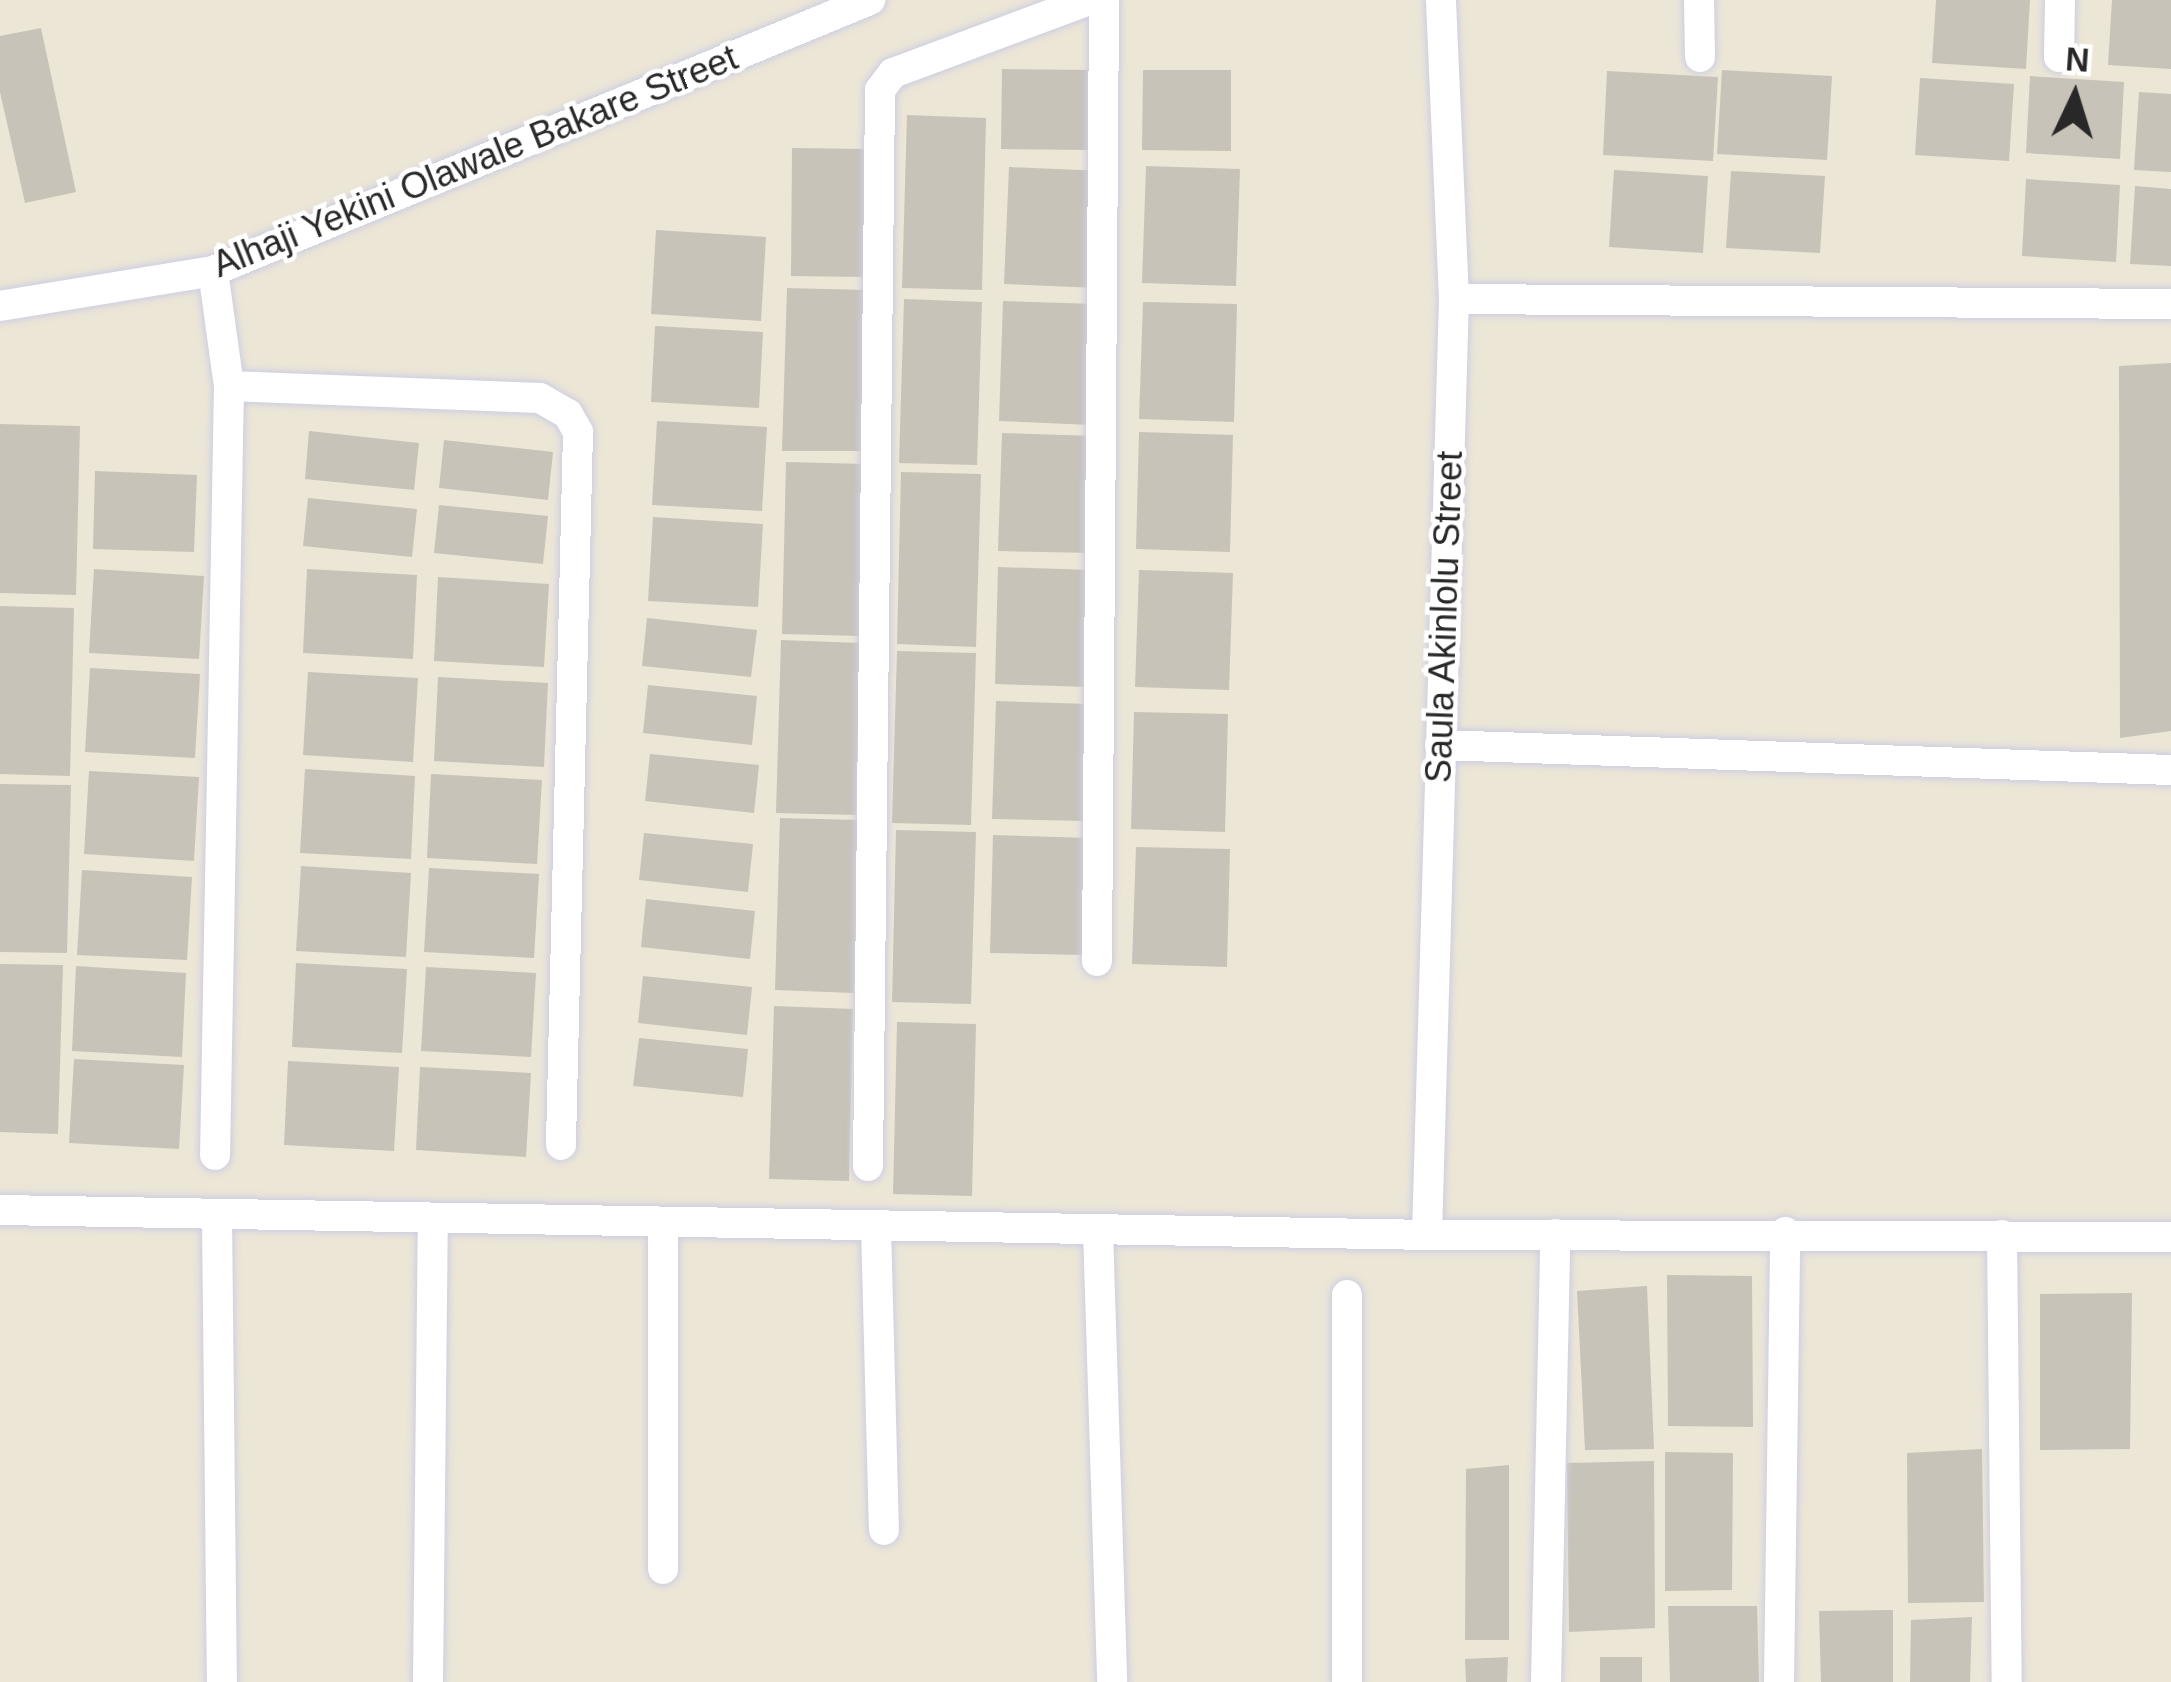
<!DOCTYPE html>
<style>
body{margin:0}
#map{position:relative;width:2171px;height:1682px;overflow:hidden;background:#ece6d7;font-family:Arial,sans-serif}
div>[style]{position:absolute}
.building>*{inset:0;background:#c7c3b8}
.roads{filter:drop-shadow(0 0 3px #cdcee2) drop-shadow(0 0 3px #cdcee2)}
.minor>*{height:30px;margin:-15px;padding:0 15px;transform-origin:15px;border-radius:15px;background:#fff}
span{translate:-50% -50%;white-space:nowrap;text-align:center;line-height:1.15;-webkit-text-stroke:9px #fff;paint-order:stroke}
.street-label{font-size:36px;color:#282828}
.north{position:absolute;left:2015px;top:36px;width:120px;height:120px;-webkit-text-stroke:9px #fff;paint-order:stroke;rotate:4deg;font-size:33px;font-weight:700;line-height:48px;text-align:center;color:#282828}
.north::after{content:'';display:block;margin:auto;width:42px;height:54px;background:#282828;clip-path:polygon(50% 0,100% 100%,50% 72%,0 100%)}
</style>
<div id="map">
<div class="building">
<i style="clip-path:polygon(1936px 0,2030px 0,2026px 69px,1932px 63px)"></i>
<i style="clip-path:polygon(2112px 0,2171px 0,2171px 69px,2108px 65px)"></i>
<i style="clip-path:polygon(41px 28px,76px 192px,25px 203px,0 92px,0 36px)"></i>
<i style="clip-path:polygon(1002px 69px,1090px 70px,1090px 150px,1001px 149px)"></i>
<i style="clip-path:polygon(1143px 70px,1231px 70px,1231px 151px,1142px 150px)"></i>
<i style="clip-path:polygon(1722px 70px,1832px 76px,1827px 160px,1717px 154px)"></i>
<i style="clip-path:polygon(1607px 71px,1718px 77px,1713px 161px,1603px 155px)"></i>
<i style="clip-path:polygon(2030px 76px,2124px 82px,2120px 159px,2026px 153px)"></i>
<i style="clip-path:polygon(1920px 78px,2014px 84px,2009px 161px,1915px 155px)"></i>
<i style="clip-path:polygon(2139px 92px,2171px 94px,2171px 172px,2134px 170px)"></i>
<i style="clip-path:polygon(907px 115px,986px 118px,982px 290px,902px 288px)"></i>
<i style="clip-path:polygon(792px 148px,867px 149px,866px 277px,791px 276px)"></i>
<i style="clip-path:polygon(1146px 166px,1240px 169px,1236px 286px,1142px 283px)"></i>
<i style="clip-path:polygon(1009px 167px,1103px 171px,1097px 288px,1004px 284px)"></i>
<i style="clip-path:polygon(1614px 170px,1708px 176px,1703px 253px,1609px 247px)"></i>
<i style="clip-path:polygon(1731px 171px,1825px 176px,1820px 253px,1726px 248px)"></i>
<i style="clip-path:polygon(2026px 179px,2120px 185px,2116px 262px,2022px 256px)"></i>
<i style="clip-path:polygon(2135px 186px,2171px 189px,2171px 266px,2130px 264px)"></i>
<i style="clip-path:polygon(656px 230px,766px 237px,761px 321px,651px 314px)"></i>
<i style="clip-path:polygon(787px 288px,866px 290px,863px 451px,782px 451px)"></i>
<i style="clip-path:polygon(904px 299px,982px 302px,977px 465px,899px 463px)"></i>
<i style="clip-path:polygon(1003px 301px,1095px 304px,1091px 425px,999px 421px)"></i>
<i style="clip-path:polygon(1143px 302px,1237px 304px,1234px 422px,1139px 419px)"></i>
<i style="clip-path:polygon(655px 326px,763px 332px,759px 408px,651px 402px)"></i>
<i style="clip-path:polygon(2171px 363px,2171px 731px,2120px 738px,2119px 366px)"></i>
<i style="clip-path:polygon(657px 421px,767px 427px,762px 511px,652px 505px)"></i>
<i style="clip-path:polygon(0 424px,80px 426px,76px 595px,0 593px)"></i>
<i style="clip-path:polygon(309px 431px,419px 443px,414px 490px,305px 479px)"></i>
<i style="clip-path:polygon(1139px 432px,1233px 435px,1230px 552px,1136px 549px)"></i>
<i style="clip-path:polygon(1002px 433px,1096px 436px,1092px 553px,998px 551px)"></i>
<i style="clip-path:polygon(444px 440px,553px 452px,548px 500px,439px 488px)"></i>
<i style="clip-path:polygon(786px 462px,866px 464px,861px 636px,782px 634px)"></i>
<i style="clip-path:polygon(95px 471px,197px 475px,194px 552px,93px 549px)"></i>
<i style="clip-path:polygon(901px 472px,981px 474px,976px 647px,897px 644px)"></i>
<i style="clip-path:polygon(308px 498px,417px 509px,412px 557px,303px 546px)"></i>
<i style="clip-path:polygon(439px 505px,548px 516px,543px 564px,434px 553px)"></i>
<i style="clip-path:polygon(653px 517px,763px 524px,758px 607px,648px 601px)"></i>
<i style="clip-path:polygon(998px 567px,1093px 570px,1090px 687px,995px 684px)"></i>
<i style="clip-path:polygon(94px 569px,204px 576px,199px 659px,89px 653px)"></i>
<i style="clip-path:polygon(307px 569px,417px 575px,413px 659px,303px 653px)"></i>
<i style="clip-path:polygon(1139px 570px,1233px 573px,1229px 690px,1135px 687px)"></i>
<i style="clip-path:polygon(438px 577px,549px 584px,544px 667px,434px 661px)"></i>
<i style="clip-path:polygon(0 606px,74px 608px,70px 776px,0 774px)"></i>
<i style="clip-path:polygon(647px 618px,757px 630px,751px 677px,642px 666px)"></i>
<i style="clip-path:polygon(781px 640px,860px 643px,856px 815px,776px 813px)"></i>
<i style="clip-path:polygon(897px 651px,976px 653px,971px 825px,892px 823px)"></i>
<i style="clip-path:polygon(90px 668px,200px 674px,195px 758px,85px 752px)"></i>
<i style="clip-path:polygon(308px 672px,418px 678px,413px 762px,303px 755px)"></i>
<i style="clip-path:polygon(438px 677px,548px 683px,544px 767px,434px 761px)"></i>
<i style="clip-path:polygon(648px 685px,757px 696px,752px 745px,643px 733px)"></i>
<i style="clip-path:polygon(996px 701px,1090px 704px,1086px 821px,992px 819px)"></i>
<i style="clip-path:polygon(1134px 712px,1228px 714px,1225px 832px,1131px 829px)"></i>
<i style="clip-path:polygon(650px 754px,759px 765px,754px 813px,645px 801px)"></i>
<i style="clip-path:polygon(305px 769px,415px 776px,411px 859px,300px 853px)"></i>
<i style="clip-path:polygon(89px 771px,199px 777px,194px 861px,84px 854px)"></i>
<i style="clip-path:polygon(431px 774px,542px 780px,537px 864px,427px 858px)"></i>
<i style="clip-path:polygon(0 784px,71px 785px,67px 953px,0 952px)"></i>
<i style="clip-path:polygon(780px 818px,858px 820px,854px 993px,775px 990px)"></i>
<i style="clip-path:polygon(896px 830px,976px 832px,971px 1004px,892px 1002px)"></i>
<i style="clip-path:polygon(644px 833px,753px 844px,748px 892px,639px 880px)"></i>
<i style="clip-path:polygon(993px 835px,1088px 838px,1084px 955px,990px 953px)"></i>
<i style="clip-path:polygon(1136px 847px,1230px 849px,1227px 967px,1132px 964px)"></i>
<i style="clip-path:polygon(301px 866px,411px 873px,406px 957px,296px 951px)"></i>
<i style="clip-path:polygon(429px 868px,539px 874px,534px 958px,424px 952px)"></i>
<i style="clip-path:polygon(82px 870px,192px 877px,187px 960px,77px 955px)"></i>
<i style="clip-path:polygon(646px 899px,755px 911px,750px 959px,641px 947px)"></i>
<i style="clip-path:polygon(296px 963px,407px 969px,402px 1053px,292px 1047px)"></i>
<i style="clip-path:polygon(0 964px,63px 965px,58px 1134px,0 1132px)"></i>
<i style="clip-path:polygon(76px 966px,186px 973px,182px 1057px,72px 1051px)"></i>
<i style="clip-path:polygon(426px 967px,536px 973px,531px 1057px,421px 1051px)"></i>
<i style="clip-path:polygon(643px 976px,752px 987px,747px 1035px,638px 1023px)"></i>
<i style="clip-path:polygon(774px 1006px,853px 1009px,849px 1181px,769px 1179px)"></i>
<i style="clip-path:polygon(897px 1022px,976px 1024px,972px 1196px,893px 1194px)"></i>
<i style="clip-path:polygon(639px 1038px,748px 1049px,743px 1097px,633px 1086px)"></i>
<i style="clip-path:polygon(74px 1059px,184px 1065px,179px 1149px,69px 1143px)"></i>
<i style="clip-path:polygon(288px 1061px,399px 1067px,394px 1151px,284px 1145px)"></i>
<i style="clip-path:polygon(420px 1067px,531px 1073px,526px 1157px,416px 1150px)"></i>
<i style="clip-path:polygon(1667px 1275px,1752px 1276px,1753px 1427px,1668px 1426px)"></i>
<i style="clip-path:polygon(1647px 1286px,1654px 1449px,1585px 1450px,1577px 1291px)"></i>
<i style="clip-path:polygon(2132px 1293px,2130px 1449px,2040px 1450px,2040px 1294px)"></i>
<i style="clip-path:polygon(1982px 1449px,1984px 1602px,1908px 1603px,1907px 1453px)"></i>
<i style="clip-path:polygon(1665px 1452px,1733px 1453px,1732px 1590px,1665px 1591px)"></i>
<i style="clip-path:polygon(1654px 1461px,1655px 1628px,1569px 1632px,1567px 1463px)"></i>
<i style="clip-path:polygon(1509px 1465px,1509px 1640px,1465px 1640px,1466px 1469px)"></i>
<i style="clip-path:polygon(1668px 1606px,1757px 1606px,1759px 1682px,1670px 1682px)"></i>
<i style="clip-path:polygon(1893px 1610px,1893px 1682px,1821px 1682px,1819px 1611px)"></i>
<i style="clip-path:polygon(1972px 1617px,1970px 1682px,1910px 1682px,1911px 1620px)"></i>
<i style="clip-path:polygon(1508px 1657px,1507px 1682px,1466px 1682px,1465px 1659px)"></i>
<i style="clip-path:polygon(1600px 1657px,1642px 1657px,1642px 1682px,1600px 1682px)"></i>
</div>
<div class="roads">
<div class="minor">
<i style="left:1699px;top:0;width:57px;rotate:89deg"></i>
<i style="left:2059px;top:57px;width:57px;rotate:-89deg"></i>
<i style="left:213px;top:271px;width:116px;rotate:82.1deg"></i>
<i style="left:229px;top:386px;width:769px;rotate:91.04deg"></i>
<i style="left:1454px;top:299px;width:717px;rotate:0.4deg"></i>
<i style="left:0;top:306px;width:216px;rotate:-9.3deg"></i>
<i style="left:213px;top:271px;width:711px;rotate:-22.42deg"></i>
<i style="left:229px;top:386px;width:311px;rotate:2.2deg"></i>
<i style="left:540px;top:398px;width:32px;rotate:30deg"></i>
<i style="left:568px;top:414px;width:21px;rotate:61deg"></i>
<i style="left:578px;top:432px;width:713px;rotate:91.37deg"></i>
<i style="left:1440px;top:745px;width:731px;rotate:1.96deg"></i>
<i style="left:1097px;top:961px;width:961px;rotate:-89.58deg"></i>
<i style="left:868px;top:1166px;width:1076px;rotate:-89.36deg"></i>
<i style="left:880px;top:90px;width:21px;rotate:-53deg"></i>
<i style="left:893px;top:73px;width:209px;rotate:-20.4deg"></i>
<i style="left:0;top:1210px;width:1427px;rotate:1deg"></i>
<i style="left:1427px;top:1235px;width:744px;rotate:0.15deg"></i>
<i style="left:217px;top:1216px;width:466px;rotate:89.4deg"></i>
<i style="left:663px;top:1224px;width:345px;rotate:90deg"></i>
<i style="left:876px;top:1227px;width:303px;rotate:88.5deg"></i>
<i style="left:1098px;top:1230px;width:452px;rotate:88.2deg"></i>
<i style="left:1427px;top:1235px;width:936px;rotate:-88.35deg"></i>
<i style="left:1454px;top:299px;width:299px;rotate:-92.5deg"></i>
<i style="left:2002px;top:1235px;width:447px;rotate:89.4deg"></i>
<i style="left:428px;top:1682px;width:462px;rotate:-89.4deg"></i>
<i style="left:1347px;top:1682px;width:387px;rotate:-90deg"></i>
<i style="left:1546px;top:1682px;width:448px;rotate:-88.8deg"></i>
<i style="left:1779px;top:1682px;width:450px;rotate:-89.2deg"></i>
</div>
</div>
<div class="street-label">
<span style="left:475px;top:161px;rotate:-22deg">Alhaji Yekini Olawale Bakare Street</span>
<span style="left:1444px;top:617px;rotate:-88deg">Saula Akinlolu Street</span>
</div>
<div class="north">N</div>
</div>
